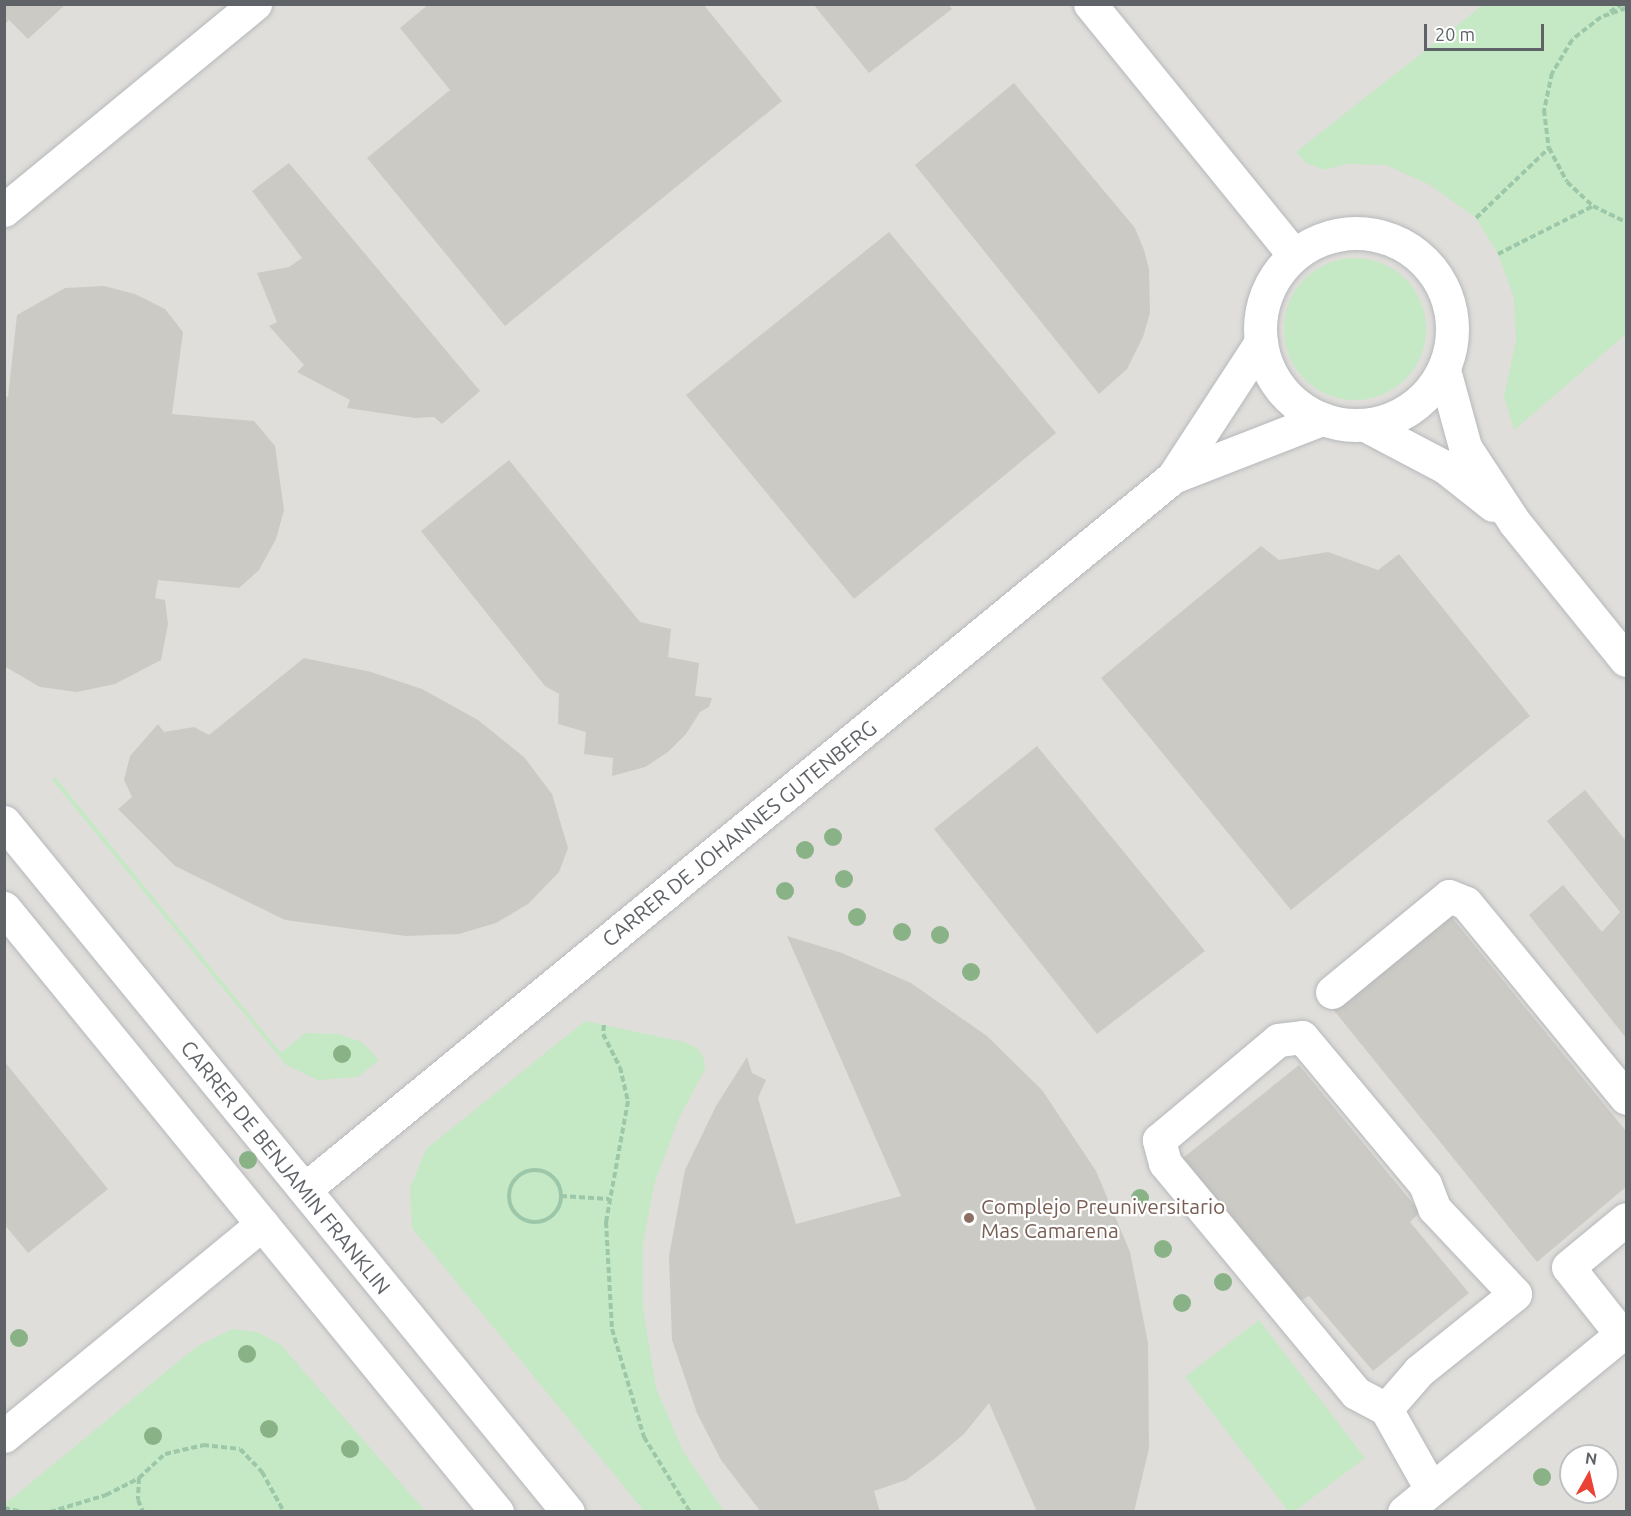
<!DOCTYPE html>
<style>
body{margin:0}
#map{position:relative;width:1631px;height:1516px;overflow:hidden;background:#f1efe8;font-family:Ubuntu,sans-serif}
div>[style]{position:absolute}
.industrial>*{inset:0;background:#e0deda}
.green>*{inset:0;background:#c5e8c5}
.round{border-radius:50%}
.building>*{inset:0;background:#cccac5}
.path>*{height:4px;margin-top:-2px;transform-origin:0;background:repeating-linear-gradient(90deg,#9cc7a9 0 6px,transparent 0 9px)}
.path>.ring{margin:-2px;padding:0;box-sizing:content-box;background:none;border:4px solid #9cc7a9;border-radius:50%}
.roads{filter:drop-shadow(0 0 2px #b5b8bc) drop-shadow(0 0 2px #b5b8bc)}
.minor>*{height:33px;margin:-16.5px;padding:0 16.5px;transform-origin:16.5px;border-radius:16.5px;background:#fff}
.minor>.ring{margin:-16.5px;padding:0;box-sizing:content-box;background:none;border:33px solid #fff;border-radius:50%}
.trees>*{width:18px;height:18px;margin:-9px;border-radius:50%;background:#89b387}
.dots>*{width:16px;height:16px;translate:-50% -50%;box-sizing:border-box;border:3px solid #fff;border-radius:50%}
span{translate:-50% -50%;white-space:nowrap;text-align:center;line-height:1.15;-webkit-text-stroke:4.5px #fff;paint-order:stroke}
.street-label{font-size:21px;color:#5f6368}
.education-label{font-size:21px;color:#785e54}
.left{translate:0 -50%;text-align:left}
.frame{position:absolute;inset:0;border:6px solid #5f6368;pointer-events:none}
.north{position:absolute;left:1559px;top:1444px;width:60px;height:60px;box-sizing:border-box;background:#fff;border:2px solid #bfc1c3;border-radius:50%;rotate:8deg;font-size:16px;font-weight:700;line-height:24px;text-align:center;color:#5f6368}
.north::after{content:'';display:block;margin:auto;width:21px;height:27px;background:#ea4335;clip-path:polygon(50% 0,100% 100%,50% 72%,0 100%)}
.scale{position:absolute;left:1424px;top:24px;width:120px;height:27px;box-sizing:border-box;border:3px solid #5f6368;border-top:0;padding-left:8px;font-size:18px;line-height:21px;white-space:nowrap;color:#5f6368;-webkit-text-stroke:4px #fff;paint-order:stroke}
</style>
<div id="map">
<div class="industrial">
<i style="clip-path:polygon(evenodd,5px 5px,1626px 5px,1626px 1511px,5px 1512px,5px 5px,1571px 1456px,1607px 1456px,1607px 1492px,1571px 1492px,1571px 1456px)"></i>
</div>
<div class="green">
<i style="clip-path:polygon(1483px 5px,1626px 5px,1626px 334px,1514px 430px,1504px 396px,1516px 340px,1514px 298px,1498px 254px,1476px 218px,1430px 185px,1386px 165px,1345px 164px,1325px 170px,1306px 163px,1296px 152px)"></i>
<i class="round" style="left:1284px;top:258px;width:142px;height:142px"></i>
<i style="clip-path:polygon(55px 777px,281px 1053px,305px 1033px,338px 1034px,362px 1042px,379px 1060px,358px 1077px,318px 1080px,286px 1065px,52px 780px)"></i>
<i style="clip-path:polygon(585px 1021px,684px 1042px,697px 1048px,704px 1059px,705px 1069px,678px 1120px,654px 1185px,643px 1244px,643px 1307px,656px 1388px,683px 1451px,724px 1511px,644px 1511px,412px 1228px,410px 1188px,426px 1149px)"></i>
<i style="clip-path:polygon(1259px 1320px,1365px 1458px,1295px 1511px,1288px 1511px,1185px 1377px)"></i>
<i style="clip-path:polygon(232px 1329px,257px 1332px,281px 1345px,425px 1511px,5px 1511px,5px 1504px,196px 1347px)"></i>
</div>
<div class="building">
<i style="clip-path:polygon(4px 4px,66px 4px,28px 39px,9px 20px,4px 25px)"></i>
<i style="clip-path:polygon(429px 4px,703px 4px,782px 101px,505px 326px,367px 158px,450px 90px,400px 28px)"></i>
<i style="clip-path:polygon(813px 4px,948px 4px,952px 9px,869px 73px)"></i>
<i style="clip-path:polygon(1014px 83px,1135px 228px,1144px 250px,1149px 269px,1150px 313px,1143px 337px,1127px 369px,1099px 394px,915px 165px)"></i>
<i style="clip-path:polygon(289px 163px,480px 391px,442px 424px,434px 417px,415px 418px,347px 408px,350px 400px,297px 372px,304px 365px,269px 326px,277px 322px,257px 273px,289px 267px,302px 258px,252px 191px)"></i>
<i style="clip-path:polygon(889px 232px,1056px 433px,854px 599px,686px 395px)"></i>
<i style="clip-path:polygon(104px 286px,135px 294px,165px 309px,183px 332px,172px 414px,254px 421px,275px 446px,284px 510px,276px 539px,259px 570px,239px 588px,158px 580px,155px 598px,165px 600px,168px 624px,161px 660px,115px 684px,77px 692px,40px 687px,4px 666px,4px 396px,8px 397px,17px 315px,65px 288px)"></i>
<i style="clip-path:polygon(509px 460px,640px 622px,671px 629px,668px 657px,699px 663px,695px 696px,712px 698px,709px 707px,700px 712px,686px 734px,668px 752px,645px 767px,612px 776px,613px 758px,584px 754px,586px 732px,558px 724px,559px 694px,545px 686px,421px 531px)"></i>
<i style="clip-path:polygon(1261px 546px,1279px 560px,1328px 552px,1378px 570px,1399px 554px,1530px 716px,1291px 910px,1101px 678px)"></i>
<i style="clip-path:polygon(304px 658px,371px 672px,422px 689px,478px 720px,524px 757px,552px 794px,568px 848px,559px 872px,528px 904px,496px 923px,459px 934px,406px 936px,285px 920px,175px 866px,118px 809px,132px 797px,124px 780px,130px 756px,158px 724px,164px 732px,194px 727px,209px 735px)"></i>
<i style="clip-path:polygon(1037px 746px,1205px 951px,1097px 1034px,934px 829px)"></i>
<i style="clip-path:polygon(1585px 790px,1626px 841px,1626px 1038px,1529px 915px,1563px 885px,1602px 932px,1620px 912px,1547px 821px)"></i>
<i style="clip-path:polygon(1449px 914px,1626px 1131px,1626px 1187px,1537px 1262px,1332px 1008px)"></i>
<i style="clip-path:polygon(787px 936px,842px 953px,911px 983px,987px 1036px,1042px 1090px,1096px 1171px,1130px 1252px,1148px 1343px,1149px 1448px,1134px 1512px,1037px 1512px,989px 1403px,964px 1434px,933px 1460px,906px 1480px,874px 1491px,880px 1512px,761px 1512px,721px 1460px,697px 1413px,672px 1340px,669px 1256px,685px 1170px,716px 1106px,747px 1057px,752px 1073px,766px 1080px,758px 1098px,796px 1224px,901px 1196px)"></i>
<i style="clip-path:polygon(4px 1061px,108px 1189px,28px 1253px,4px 1224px)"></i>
<i style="clip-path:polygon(1299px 1065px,1420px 1212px,1410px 1222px,1469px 1293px,1373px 1371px,1309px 1296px,1300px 1301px,1183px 1158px)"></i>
</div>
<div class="path">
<i style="left:1626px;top:8px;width:27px;rotate:160deg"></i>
<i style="left:1601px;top:17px;width:37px;rotate:142deg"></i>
<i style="left:1572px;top:40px;width:39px;rotate:121deg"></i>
<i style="left:1552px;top:73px;width:38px;rotate:102deg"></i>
<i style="left:1544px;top:110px;width:38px;rotate:83deg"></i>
<i style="left:1549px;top:148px;width:38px;rotate:62deg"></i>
<i style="left:1567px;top:182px;width:35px;rotate:43deg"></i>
<i style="left:1593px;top:206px;width:37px;rotate:26deg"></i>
<i style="left:1610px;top:12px;width:14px;rotate:-34deg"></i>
<i style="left:1476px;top:218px;width:101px;rotate:-43.8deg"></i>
<i style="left:1498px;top:254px;width:106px;rotate:-26.8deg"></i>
<i style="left:604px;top:1025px;width:9px;rotate:96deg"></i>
<i style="left:603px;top:1034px;width:37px;rotate:63deg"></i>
<i style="left:620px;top:1067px;width:35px;rotate:77deg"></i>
<i style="left:628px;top:1101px;width:123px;rotate:100.3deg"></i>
<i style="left:606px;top:1222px;width:107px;rotate:86.8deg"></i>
<i style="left:612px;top:1329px;width:113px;rotate:73.5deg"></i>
<i style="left:644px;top:1437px;width:88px;rotate:58.5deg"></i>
<i class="ring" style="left:509px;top:1170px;width:48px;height:48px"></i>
<i style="left:561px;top:1196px;width:48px;rotate:3.6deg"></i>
<i style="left:139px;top:1478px;width:22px;rotate:93deg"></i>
<i style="left:138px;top:1500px;width:13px;rotate:67deg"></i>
<i style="left:4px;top:1508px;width:19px;rotate:12deg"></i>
<i style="left:50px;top:1512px;width:59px;rotate:-16.9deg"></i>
<i style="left:106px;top:1495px;width:37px;rotate:-27deg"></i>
<i style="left:139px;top:1478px;width:35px;rotate:-43deg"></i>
<i style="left:165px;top:1454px;width:39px;rotate:-13deg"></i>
<i style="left:203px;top:1445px;width:37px;rotate:6deg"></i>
<i style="left:240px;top:1449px;width:32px;rotate:46deg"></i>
<i style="left:262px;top:1472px;width:46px;rotate:61.2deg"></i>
</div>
<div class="roads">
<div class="minor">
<i style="left:1090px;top:4px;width:323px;rotate:50.9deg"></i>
<i style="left:4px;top:210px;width:325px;rotate:-39.4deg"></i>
<i class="ring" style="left:1260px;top:233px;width:159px;height:159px"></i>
<i style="left:1444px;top:370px;width:80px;rotate:74.7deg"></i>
<i style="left:1465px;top:447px;width:91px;rotate:56.7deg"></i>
<i style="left:1515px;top:523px;width:176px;rotate:51deg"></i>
<i style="left:1365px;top:425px;width:90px;rotate:27.7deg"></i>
<i style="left:1445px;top:467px;width:61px;rotate:38.4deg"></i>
<i style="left:1173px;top:477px;width:160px;rotate:-21.3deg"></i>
<i style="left:4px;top:822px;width:891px;rotate:50.74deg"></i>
<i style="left:4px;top:908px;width:780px;rotate:50.78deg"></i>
<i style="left:1332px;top:992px;width:151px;rotate:-39.4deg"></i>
<i style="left:1449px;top:896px;width:18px;rotate:22deg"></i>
<i style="left:1466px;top:903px;width:252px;rotate:50.6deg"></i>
<i style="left:305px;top:1189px;width:1123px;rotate:-39.36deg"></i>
<i style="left:1173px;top:477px;width:161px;rotate:-56.9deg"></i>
<i style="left:1621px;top:1334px;width:85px;rotate:-128.3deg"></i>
<i style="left:1568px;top:1267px;width:75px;rotate:-39.6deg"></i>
<i style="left:1386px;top:1409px;width:34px;rotate:-152deg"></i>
<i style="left:1356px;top:1393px;width:299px;rotate:-129.7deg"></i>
<i style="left:1165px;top:1163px;width:24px;rotate:-105deg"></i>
<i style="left:1159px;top:1140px;width:155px;rotate:-40deg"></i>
<i style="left:1278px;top:1040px;width:24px;rotate:-7deg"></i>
<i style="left:1302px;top:1037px;width:192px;rotate:50.1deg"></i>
<i style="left:1425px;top:1184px;width:26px;rotate:69deg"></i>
<i style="left:1434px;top:1208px;width:118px;rotate:46.7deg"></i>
<i style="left:1515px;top:1294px;width:123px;rotate:141.3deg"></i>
<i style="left:1419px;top:1371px;width:50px;rotate:131deg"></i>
<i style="left:1386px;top:1409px;width:92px;rotate:60.6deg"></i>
<i style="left:4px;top:1436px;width:334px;rotate:-39.4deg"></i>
<i style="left:1404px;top:1512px;width:287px;rotate:-39.3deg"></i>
</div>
</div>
<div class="trees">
<i style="left:833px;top:837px"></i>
<i style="left:805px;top:850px"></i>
<i style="left:844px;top:879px"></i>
<i style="left:785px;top:891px"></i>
<i style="left:857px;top:917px"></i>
<i style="left:902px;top:932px"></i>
<i style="left:940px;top:935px"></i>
<i style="left:971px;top:972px"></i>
<i style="left:342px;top:1054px"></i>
<i style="left:248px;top:1160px"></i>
<i style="left:1140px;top:1198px"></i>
<i style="left:1163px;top:1249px"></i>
<i style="left:1223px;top:1282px"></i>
<i style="left:1182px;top:1303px"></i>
<i style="left:19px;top:1338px"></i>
<i style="left:247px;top:1354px"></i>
<i style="left:269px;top:1429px"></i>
<i style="left:153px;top:1436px"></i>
<i style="left:350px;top:1449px"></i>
<i style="left:1542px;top:1477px"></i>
</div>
<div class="dots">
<i style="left:969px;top:1218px;background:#8d6e63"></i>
</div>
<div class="street-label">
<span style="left:739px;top:833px;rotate:-39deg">CARRER DE JOHANNES GUTENBERG</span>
<span style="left:286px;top:1167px;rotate:51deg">CARRER DE BENJAMIN FRANKLIN</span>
</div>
<div class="education-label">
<span class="left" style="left:981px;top:1218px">Complejo Preuniversitario<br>Mas Camarena</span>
</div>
<div class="frame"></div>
<div class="north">N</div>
<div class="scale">20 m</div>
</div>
